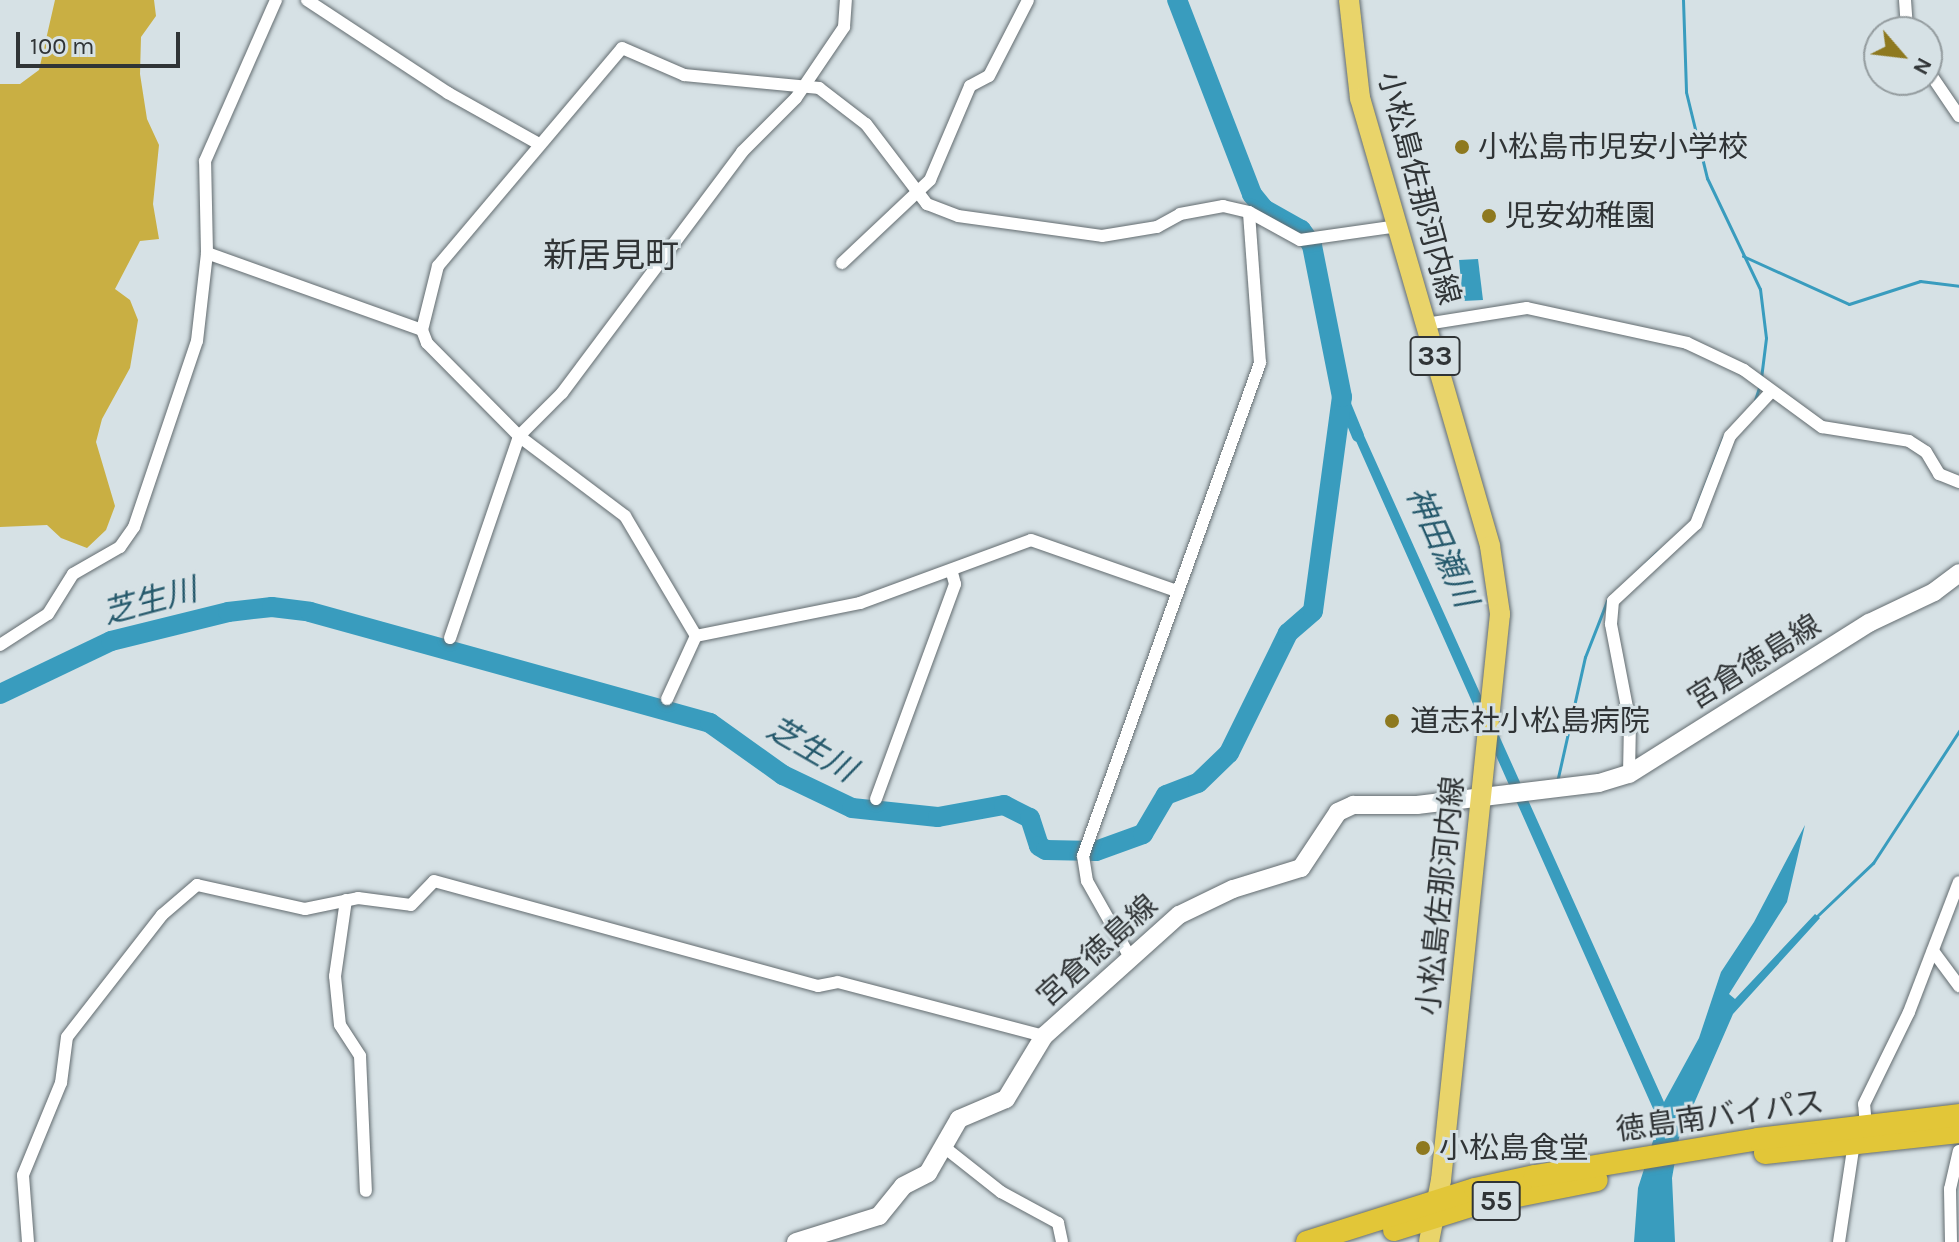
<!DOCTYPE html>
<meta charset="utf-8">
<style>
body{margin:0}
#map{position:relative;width:1959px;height:1242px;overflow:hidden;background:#d6e1e5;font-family:Karla,"Noto Sans JP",sans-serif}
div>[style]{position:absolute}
.forest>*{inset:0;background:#c9af43}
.water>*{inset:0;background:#399cbe}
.stream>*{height:3px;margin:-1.5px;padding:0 1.5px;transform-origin:1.5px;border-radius:1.5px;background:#399cbe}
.canal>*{height:12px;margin:-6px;padding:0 6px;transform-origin:6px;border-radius:6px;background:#399cbe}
.river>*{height:20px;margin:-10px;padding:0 10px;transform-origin:10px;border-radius:10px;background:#399cbe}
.roads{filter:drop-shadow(0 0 2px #636c70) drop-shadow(0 0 2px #636c70)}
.minor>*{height:12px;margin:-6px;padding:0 6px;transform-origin:6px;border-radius:6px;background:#fff}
.secondary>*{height:18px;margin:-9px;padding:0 9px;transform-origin:9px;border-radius:9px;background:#fff}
.primary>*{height:20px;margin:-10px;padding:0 10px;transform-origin:10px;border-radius:10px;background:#e9d46a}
.trunk>*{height:22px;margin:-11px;padding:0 11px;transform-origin:11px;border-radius:11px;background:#e2c638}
.dots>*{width:22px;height:22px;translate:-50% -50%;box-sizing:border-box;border:4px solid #d6e1e5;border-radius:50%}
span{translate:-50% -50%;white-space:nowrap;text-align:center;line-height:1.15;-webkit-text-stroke:6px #d6e1e5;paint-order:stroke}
.shield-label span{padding:2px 6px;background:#d6e1e5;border:2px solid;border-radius:6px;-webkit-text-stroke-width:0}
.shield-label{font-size:28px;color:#303436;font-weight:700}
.poi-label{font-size:30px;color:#303436}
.left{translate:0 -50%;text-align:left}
.street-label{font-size:30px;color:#303436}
.water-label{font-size:32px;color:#24586b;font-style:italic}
.quarter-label{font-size:34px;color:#303436}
.north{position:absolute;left:1863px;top:16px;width:80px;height:80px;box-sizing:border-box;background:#d6e1e5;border:2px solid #949c9f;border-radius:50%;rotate:118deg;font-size:22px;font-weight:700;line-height:32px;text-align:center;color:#303436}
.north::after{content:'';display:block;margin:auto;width:28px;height:36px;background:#8e791f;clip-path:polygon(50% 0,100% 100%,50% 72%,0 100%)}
.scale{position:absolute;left:16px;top:32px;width:164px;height:36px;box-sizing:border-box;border:4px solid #303436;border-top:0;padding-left:10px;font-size:24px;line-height:28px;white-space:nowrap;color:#303436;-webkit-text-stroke:6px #d6e1e5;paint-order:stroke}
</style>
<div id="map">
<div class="forest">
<i style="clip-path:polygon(55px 0,154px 0,156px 16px,141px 37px,140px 74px,147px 119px,159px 145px,153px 204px,159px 239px,140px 241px,115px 289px,130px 300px,138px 320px,130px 368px,102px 419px,96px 442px,115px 506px,106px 530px,87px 548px,61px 538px,47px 525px,0 527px,0 84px,20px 84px,39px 70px)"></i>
</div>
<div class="water">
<i style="clip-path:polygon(1478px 259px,1483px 300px,1463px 301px,1459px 260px)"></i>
<i style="clip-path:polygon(1357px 420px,1664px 1102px,1699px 1038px,1721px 972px,1754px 922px,1805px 825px,1787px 902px,1729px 994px,1735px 999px,1815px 914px,1820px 918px,1733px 1014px,1679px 1138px,1672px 1178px,1675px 1242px,1634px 1242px,1638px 1188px,1659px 1122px,1348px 423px)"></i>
</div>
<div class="stream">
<i style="left:1683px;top:0;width:92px;rotate:88.1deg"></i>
<i style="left:1686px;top:92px;width:89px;rotate:76.3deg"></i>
<i style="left:1707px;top:178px;width:123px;rotate:64.5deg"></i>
<i style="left:1760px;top:289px;width:49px;rotate:83deg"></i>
<i style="left:1766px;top:338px;width:40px;rotate:97.1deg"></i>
<i style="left:1743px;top:256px;width:116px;rotate:24.4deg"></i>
<i style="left:1849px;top:304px;width:75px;rotate:-17.9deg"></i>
<i style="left:1920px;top:281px;width:39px;rotate:7deg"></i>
<i style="left:1755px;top:400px;width:16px;rotate:-72deg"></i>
<i style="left:1695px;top:511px;width:80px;rotate:-68.9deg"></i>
<i style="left:1557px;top:782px;width:128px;rotate:-77.4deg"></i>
<i style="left:1585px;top:657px;width:60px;rotate:-68.6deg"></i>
<i style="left:1607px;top:601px;width:71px;rotate:-44.4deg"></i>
<i style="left:1816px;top:917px;width:79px;rotate:-43.5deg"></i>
<i style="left:1873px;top:863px;width:158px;rotate:-56.9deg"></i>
</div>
<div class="canal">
<i style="left:1342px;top:397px;width:42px;rotate:67.7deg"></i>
</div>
<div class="river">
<i style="left:0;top:694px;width:123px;rotate:-25.5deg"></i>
<i style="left:111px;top:641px;width:121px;rotate:-13.9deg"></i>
<i style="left:228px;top:612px;width:44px;rotate:-6.5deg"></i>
<i style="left:272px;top:607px;width:38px;rotate:7deg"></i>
<i style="left:310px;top:612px;width:415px;rotate:15.5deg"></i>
<i style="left:710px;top:723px;width:90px;rotate:35.5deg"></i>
<i style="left:783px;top:775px;width:76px;rotate:25.6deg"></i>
<i style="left:852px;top:808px;width:86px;rotate:6deg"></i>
<i style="left:938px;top:817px;width:67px;rotate:-10.3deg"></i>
<i style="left:1004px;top:805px;width:29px;rotate:27deg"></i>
<i style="left:1030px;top:818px;width:29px;rotate:72deg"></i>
<i style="left:1039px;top:846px;width:8px;rotate:30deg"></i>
<i style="left:1046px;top:850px;width:50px;rotate:1.1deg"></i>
<i style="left:1096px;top:851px;width:50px;rotate:-19.9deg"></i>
<i style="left:1143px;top:834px;width:45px;rotate:-59.5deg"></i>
<i style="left:1166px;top:795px;width:34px;rotate:-21deg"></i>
<i style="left:1198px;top:783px;width:43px;rotate:-44.1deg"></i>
<i style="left:1229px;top:753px;width:134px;rotate:-63.8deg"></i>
<i style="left:1288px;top:633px;width:33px;rotate:-41deg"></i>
<i style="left:1313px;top:611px;width:216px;rotate:-82.3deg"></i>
<i style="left:1342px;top:397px;width:155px;rotate:-101.2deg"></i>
<i style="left:1312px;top:245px;width:19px;rotate:-126deg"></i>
<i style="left:1301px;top:230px;width:43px;rotate:-150.4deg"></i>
<i style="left:1264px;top:209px;width:19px;rotate:-129deg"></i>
<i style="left:1252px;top:194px;width:208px;rotate:-111.1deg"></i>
</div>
<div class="roads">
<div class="minor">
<i style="left:307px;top:0;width:169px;rotate:33.4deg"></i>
<i style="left:448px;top:93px;width:104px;rotate:29.3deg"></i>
<i style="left:1905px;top:0;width:32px;rotate:86deg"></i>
<i style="left:1927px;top:69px;width:57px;rotate:55.8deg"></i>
<i style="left:207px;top:253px;width:228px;rotate:19.7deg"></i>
<i style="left:842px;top:263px;width:121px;rotate:-43.3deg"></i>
<i style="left:930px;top:180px;width:102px;rotate:-66.9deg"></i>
<i style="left:970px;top:86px;width:21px;rotate:-28deg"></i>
<i style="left:989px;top:76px;width:85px;rotate:-62.8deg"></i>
<i style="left:1426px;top:324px;width:102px;rotate:-9deg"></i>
<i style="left:1527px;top:308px;width:164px;rotate:12.3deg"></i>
<i style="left:1687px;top:343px;width:63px;rotate:25.3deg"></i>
<i style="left:1744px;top:370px;width:97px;rotate:36.2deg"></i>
<i style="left:1822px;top:427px;width:88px;rotate:9.1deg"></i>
<i style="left:1909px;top:441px;width:20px;rotate:33deg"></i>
<i style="left:1926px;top:452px;width:26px;rotate:59deg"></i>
<i style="left:1939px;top:474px;width:22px;rotate:22deg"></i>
<i style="left:696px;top:636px;width:139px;rotate:-120.6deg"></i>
<i style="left:625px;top:516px;width:133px;rotate:-143deg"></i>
<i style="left:519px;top:436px;width:131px;rotate:-134.7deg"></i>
<i style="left:427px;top:343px;width:14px;rotate:-111deg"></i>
<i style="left:422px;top:330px;width:66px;rotate:-76deg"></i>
<i style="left:438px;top:266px;width:285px;rotate:-49.8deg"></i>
<i style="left:622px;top:48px;width:68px;rotate:23.5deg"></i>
<i style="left:684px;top:75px;width:136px;rotate:5.5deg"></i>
<i style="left:819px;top:88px;width:59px;rotate:37.5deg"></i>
<i style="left:866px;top:124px;width:101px;rotate:52.7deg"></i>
<i style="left:927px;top:204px;width:33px;rotate:21deg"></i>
<i style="left:958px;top:216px;width:145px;rotate:7.9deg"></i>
<i style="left:1102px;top:236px;width:56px;rotate:-9.3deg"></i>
<i style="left:1157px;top:227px;width:26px;rotate:-29deg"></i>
<i style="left:1180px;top:214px;width:44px;rotate:-10.5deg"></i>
<i style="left:1223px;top:206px;width:27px;rotate:13deg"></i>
<i style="left:1249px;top:212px;width:58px;rotate:28.8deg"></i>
<i style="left:1300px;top:240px;width:99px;rotate:-8.1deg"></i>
<i style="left:696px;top:636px;width:167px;rotate:-11.4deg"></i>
<i style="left:860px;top:603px;width:182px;rotate:-20.2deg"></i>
<i style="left:1031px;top:540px;width:155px;rotate:19.3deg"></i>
<i style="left:450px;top:638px;width:213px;rotate:-71.1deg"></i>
<i style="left:519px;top:436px;width:61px;rotate:-45deg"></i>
<i style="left:562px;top:393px;width:301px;rotate:-53.2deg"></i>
<i style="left:742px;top:152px;width:76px;rotate:-45deg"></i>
<i style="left:796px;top:98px;width:86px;rotate:-55.9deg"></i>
<i style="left:844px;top:27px;width:27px;rotate:-86deg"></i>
<i style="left:0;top:645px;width:57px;rotate:-32.9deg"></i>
<i style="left:48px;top:614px;width:47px;rotate:-58deg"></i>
<i style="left:73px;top:574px;width:54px;rotate:-29.9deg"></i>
<i style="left:120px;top:547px;width:24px;rotate:-55deg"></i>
<i style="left:134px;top:527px;width:196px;rotate:-71.3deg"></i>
<i style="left:197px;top:341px;width:89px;rotate:-83.5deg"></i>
<i style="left:207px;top:253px;width:92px;rotate:-91.2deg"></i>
<i style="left:205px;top:161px;width:176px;rotate:-66.2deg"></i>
<i style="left:667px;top:699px;width:69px;rotate:-65.3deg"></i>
<i style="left:1629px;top:774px;width:51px;rotate:-88.9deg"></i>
<i style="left:1630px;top:723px;width:101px;rotate:-100.9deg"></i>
<i style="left:1611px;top:624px;width:23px;rotate:-85deg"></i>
<i style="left:1613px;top:601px;width:113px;rotate:-42.9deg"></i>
<i style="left:1696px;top:524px;width:94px;rotate:-68.9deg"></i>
<i style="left:1730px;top:436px;width:59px;rotate:-47.1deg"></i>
<i style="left:876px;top:799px;width:229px;rotate:-69.8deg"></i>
<i style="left:955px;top:584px;width:11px;rotate:-105deg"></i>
<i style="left:346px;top:900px;width:77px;rotate:98.2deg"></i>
<i style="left:335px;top:976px;width:49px;rotate:84.2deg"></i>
<i style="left:340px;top:1025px;width:37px;rotate:57deg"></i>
<i style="left:360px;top:1056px;width:135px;rotate:87.5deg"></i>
<i style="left:1933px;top:951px;width:44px;rotate:53.4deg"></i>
<i style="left:1131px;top:959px;width:90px;rotate:-119.4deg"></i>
<i style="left:1087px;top:881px;width:25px;rotate:-99deg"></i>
<i style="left:1083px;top:856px;width:524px;rotate:-70.25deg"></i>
<i style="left:1260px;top:363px;width:151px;rotate:-94.2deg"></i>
<i style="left:1866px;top:1126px;width:22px;rotate:-95deg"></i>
<i style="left:1864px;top:1104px;width:102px;rotate:-63.9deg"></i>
<i style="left:1909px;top:1012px;width:139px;rotate:-69deg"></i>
<i style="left:944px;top:1147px;width:73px;rotate:38.3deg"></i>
<i style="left:1001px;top:1192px;width:65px;rotate:28.5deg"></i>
<i style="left:1058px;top:1223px;width:19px;rotate:78deg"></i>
<i style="left:28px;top:1242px;width:67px;rotate:-94.3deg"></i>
<i style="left:23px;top:1175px;width:100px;rotate:-67.6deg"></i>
<i style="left:61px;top:1083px;width:46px;rotate:-82.6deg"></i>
<i style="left:67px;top:1037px;width:155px;rotate:-52.1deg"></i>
<i style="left:162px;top:915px;width:46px;rotate:-40.6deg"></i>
<i style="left:197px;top:885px;width:111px;rotate:12.5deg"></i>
<i style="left:305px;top:909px;width:54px;rotate:-11.7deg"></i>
<i style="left:358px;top:898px;width:53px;rotate:7.5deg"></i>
<i style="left:411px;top:905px;width:33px;rotate:-46deg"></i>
<i style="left:434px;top:881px;width:398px;rotate:15.3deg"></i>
<i style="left:818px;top:986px;width:20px;rotate:-11deg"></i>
<i style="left:838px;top:982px;width:213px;rotate:14.7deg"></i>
<i style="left:1839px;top:1242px;width:100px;rotate:-81.4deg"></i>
<i style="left:1951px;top:1242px;width:53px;rotate:-91.1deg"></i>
<i style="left:1950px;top:1189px;width:39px;rotate:-77deg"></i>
</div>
<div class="secondary">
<i style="left:796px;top:1242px;width:87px;rotate:-17.4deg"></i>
<i style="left:879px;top:1216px;width:38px;rotate:-51deg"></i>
<i style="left:903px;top:1186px;width:28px;rotate:-27deg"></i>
<i style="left:928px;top:1173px;width:62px;rotate:-60.1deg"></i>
<i style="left:959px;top:1119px;width:51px;rotate:-23.1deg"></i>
<i style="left:1006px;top:1099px;width:74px;rotate:-58.9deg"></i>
<i style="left:1044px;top:1036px;width:181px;rotate:-41.9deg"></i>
<i style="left:1179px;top:915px;width:60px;rotate:-25.7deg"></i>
<i style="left:1233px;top:889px;width:71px;rotate:-17.2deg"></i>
<i style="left:1301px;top:868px;width:67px;rotate:-56.5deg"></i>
<i style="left:1338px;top:812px;width:17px;rotate:-25deg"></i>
<i style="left:1353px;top:805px;width:64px"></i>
<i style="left:1417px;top:805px;width:183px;rotate:-6.9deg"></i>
<i style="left:1599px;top:783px;width:31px;rotate:-17deg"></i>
<i style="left:1629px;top:774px;width:284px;rotate:-32.2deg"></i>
<i style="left:1869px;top:623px;width:72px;rotate:-25.5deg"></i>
<i style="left:1934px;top:592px;width:31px;rotate:-37deg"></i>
</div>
<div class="primary">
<i style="left:1349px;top:0;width:99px;rotate:83.6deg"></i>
<i style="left:1360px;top:98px;width:466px;rotate:73.8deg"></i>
<i style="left:1490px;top:546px;width:69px;rotate:81.6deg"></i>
<i style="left:1500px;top:614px;width:569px;rotate:95.95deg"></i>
<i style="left:1441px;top:1180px;width:63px;rotate:101deg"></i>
</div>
<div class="trunk">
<i style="left:1765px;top:1153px;width:195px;rotate:-6.2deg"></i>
<i style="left:1394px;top:1230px;width:87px;rotate:-17.4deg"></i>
<i style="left:1477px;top:1204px;width:122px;rotate:-11.3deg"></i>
<i style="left:1307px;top:1242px;width:176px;rotate:-17.5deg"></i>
<i style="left:1475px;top:1189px;width:61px;rotate:-12.2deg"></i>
<i style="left:1535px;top:1176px;width:226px;rotate:-9.4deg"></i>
<i style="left:1758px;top:1139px;width:202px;rotate:-6.8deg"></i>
</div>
</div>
<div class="dots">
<i style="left:1462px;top:147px;background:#8e791f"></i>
<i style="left:1489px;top:216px;background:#8e791f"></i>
<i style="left:1392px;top:721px;background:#8e791f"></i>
<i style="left:1423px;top:1148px;background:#8e791f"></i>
</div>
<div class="shield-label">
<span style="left:1435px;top:356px">33</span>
<span style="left:1496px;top:1201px">55</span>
</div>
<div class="poi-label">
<span class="left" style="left:1478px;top:147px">小松島市児安小学校</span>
<span class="left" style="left:1505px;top:216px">児安幼稚園</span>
<span class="left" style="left:1410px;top:721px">道志社小松島病院</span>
<span class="left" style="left:1439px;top:1148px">小松島食堂</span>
</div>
<div class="street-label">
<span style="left:1419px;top:188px;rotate:75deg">小松島佐那河内線</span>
<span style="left:1754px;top:662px;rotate:-32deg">宮倉徳島線</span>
<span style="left:1441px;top:896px;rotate:-84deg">小松島佐那河内線</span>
<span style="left:1097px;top:951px;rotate:-42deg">宮倉徳島線</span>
<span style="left:1720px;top:1116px;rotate:-8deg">徳島南バイパス</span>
</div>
<div class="water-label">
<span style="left:1441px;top:547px;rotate:66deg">神田瀬川</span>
<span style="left:150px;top:602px;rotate:-15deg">芝生川</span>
<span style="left:811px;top:750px;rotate:30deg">芝生川</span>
</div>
<div class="quarter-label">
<span style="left:611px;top:257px">新居見町</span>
</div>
<div class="north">N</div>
<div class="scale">100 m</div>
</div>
